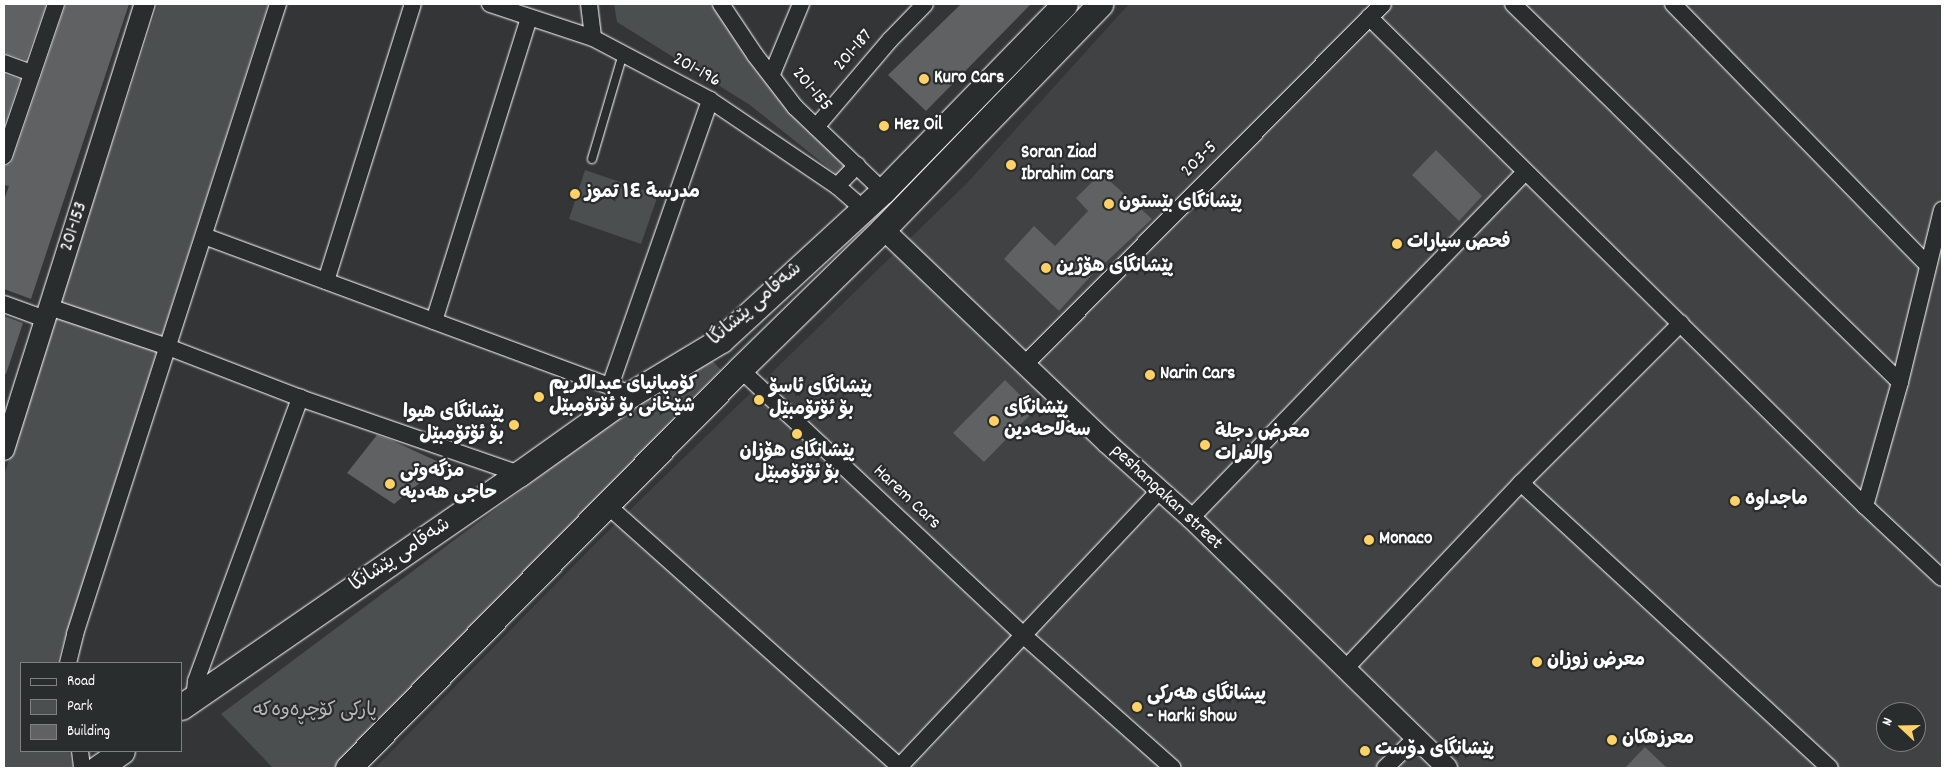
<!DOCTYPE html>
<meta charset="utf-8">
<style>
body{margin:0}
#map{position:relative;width:1946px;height:772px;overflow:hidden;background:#333536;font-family:Dekko,"Playpen Sans Arabic",sans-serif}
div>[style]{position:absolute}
.built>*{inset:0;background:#404243}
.green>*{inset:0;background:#4c4f50}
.building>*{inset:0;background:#5f6162}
.roads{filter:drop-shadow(0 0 1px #fff) drop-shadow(0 0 1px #fff)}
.service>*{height:8px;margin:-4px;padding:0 4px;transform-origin:4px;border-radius:4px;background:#2a2d2e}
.minor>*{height:16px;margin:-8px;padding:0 8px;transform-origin:8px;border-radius:8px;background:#2a2d2e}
.tertiary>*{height:20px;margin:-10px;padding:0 10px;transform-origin:10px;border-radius:10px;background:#2a2d2e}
.primary>*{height:25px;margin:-12.5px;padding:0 12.5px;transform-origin:12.5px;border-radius:12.5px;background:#2a2d2e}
.dots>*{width:14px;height:14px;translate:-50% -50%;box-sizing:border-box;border:2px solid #2a2d2e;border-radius:50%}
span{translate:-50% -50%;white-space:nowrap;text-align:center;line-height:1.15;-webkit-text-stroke:4.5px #2a2d2e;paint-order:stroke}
.street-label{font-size:19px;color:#fff}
.poi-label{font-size:19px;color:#fff;font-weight:700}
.left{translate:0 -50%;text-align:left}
.right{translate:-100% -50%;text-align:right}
.park-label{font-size:19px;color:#b7b9b9}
.frame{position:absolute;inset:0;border:5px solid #fff;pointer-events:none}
.legend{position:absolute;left:20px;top:662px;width:162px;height:90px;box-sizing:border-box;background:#2a2d2e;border:1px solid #7f8182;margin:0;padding:6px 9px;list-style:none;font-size:15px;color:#fff}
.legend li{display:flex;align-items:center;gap:10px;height:25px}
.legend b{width:25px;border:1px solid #7f8182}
.north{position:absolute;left:1876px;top:702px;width:50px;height:50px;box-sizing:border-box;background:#2a2d2e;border:1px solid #7f8182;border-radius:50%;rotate:291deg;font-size:14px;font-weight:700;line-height:20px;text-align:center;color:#fff}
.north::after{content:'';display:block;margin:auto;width:18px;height:22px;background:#ffd166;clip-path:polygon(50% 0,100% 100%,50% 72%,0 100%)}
</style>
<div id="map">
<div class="built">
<i style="clip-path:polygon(evenodd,1129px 4px,1942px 4px,1942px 768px,375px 768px,597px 542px,967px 183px,1129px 4px,1886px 712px,1916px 712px,1916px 742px,1886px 742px,1886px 712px)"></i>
</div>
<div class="green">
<i style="clip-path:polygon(158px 4px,268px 4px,57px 663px,21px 663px,21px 751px,69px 751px,72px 768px,4px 768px,4px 475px)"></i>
<i style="clip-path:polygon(614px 4px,711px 4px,800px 124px,848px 163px,840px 177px,750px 105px,617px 22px)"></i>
<i style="clip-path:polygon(585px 170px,658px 195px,641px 244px,569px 219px)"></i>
<i style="clip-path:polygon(705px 353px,721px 370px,338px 768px,273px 768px,221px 714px)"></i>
</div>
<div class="building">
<i style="clip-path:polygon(4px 4px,46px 4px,26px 60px,4px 53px)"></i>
<i style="clip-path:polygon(66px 4px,129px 4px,31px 299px,4px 289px,4px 200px,9px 186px,4px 185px,4px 166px,10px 164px,13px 159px)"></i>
<i style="clip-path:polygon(961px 4px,1031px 4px,926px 111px,888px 75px)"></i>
<i style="clip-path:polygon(4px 74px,20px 79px,4px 126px)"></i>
<i style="clip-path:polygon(1436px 150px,1482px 196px,1459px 221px,1412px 175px)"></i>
<i style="clip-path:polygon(1101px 173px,1152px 219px,1089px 278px,1059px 311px,1004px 259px,1034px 226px,1055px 246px,1088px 211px,1076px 198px)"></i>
<i style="clip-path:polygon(4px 316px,23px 323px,6px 374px,4px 374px)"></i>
<i style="clip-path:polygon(1005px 380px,1035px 410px,984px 462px,953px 433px)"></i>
<i style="clip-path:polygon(377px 435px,389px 439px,443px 464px,394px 504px,347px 473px)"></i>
<i style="clip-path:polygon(1645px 747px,1667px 768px,1625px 768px)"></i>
</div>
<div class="roads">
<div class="service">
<i style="left:592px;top:159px;width:109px;rotate:-73.6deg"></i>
</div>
<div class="minor">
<i style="left:490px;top:4px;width:108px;rotate:18.3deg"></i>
<i style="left:593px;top:38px;width:132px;rotate:27.9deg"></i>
<i style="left:710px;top:100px;width:153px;rotate:34.1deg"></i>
<i style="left:837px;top:186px;width:35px;rotate:41deg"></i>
<i style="left:589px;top:4px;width:34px;rotate:83deg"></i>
<i style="left:721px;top:4px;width:61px;rotate:56.3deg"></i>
<i style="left:755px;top:55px;width:66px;rotate:52.4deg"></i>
<i style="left:795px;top:107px;width:122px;rotate:43.7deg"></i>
<i style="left:1513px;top:4px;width:541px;rotate:44.33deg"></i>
<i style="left:1673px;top:4px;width:365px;rotate:45.7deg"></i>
<i style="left:1369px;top:17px;width:697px;rotate:44.59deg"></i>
<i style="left:1865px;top:506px;width:105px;rotate:43.1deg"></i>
<i style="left:4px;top:63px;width:30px;rotate:20deg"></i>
<i style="left:772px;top:74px;width:76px;rotate:-67.5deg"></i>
<i style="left:816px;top:127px;width:114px;rotate:-49.6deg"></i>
<i style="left:890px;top:40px;width:50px;rotate:-45.8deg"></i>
<i style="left:4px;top:156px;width:161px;rotate:-71.1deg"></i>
<i style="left:837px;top:186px;width:29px;rotate:-46deg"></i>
<i style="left:204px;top:236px;width:455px;rotate:20.3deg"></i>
<i style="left:326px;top:281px;width:290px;rotate:-72.6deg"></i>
<i style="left:4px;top:304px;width:44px;rotate:20.1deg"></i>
<i style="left:49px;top:307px;width:126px;rotate:18.6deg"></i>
<i style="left:168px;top:347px;width:142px;rotate:21.1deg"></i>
<i style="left:300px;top:398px;width:232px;rotate:19.1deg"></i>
<i style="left:434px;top:321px;width:318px;rotate:-72.6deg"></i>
<i style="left:1024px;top:365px;width:509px;rotate:-45.16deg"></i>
<i style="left:740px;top:369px;width:388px;rotate:43.2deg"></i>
<i style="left:1023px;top:635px;width:200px;rotate:41.6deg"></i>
<i style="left:610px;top:386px;width:303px;rotate:-70.7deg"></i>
<i style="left:1521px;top:483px;width:420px;rotate:42.7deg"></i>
<i style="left:607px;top:505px;width:394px;rotate:41.8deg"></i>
<i style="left:1865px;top:506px;width:129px;rotate:-74.2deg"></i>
<i style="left:1900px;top:382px;width:177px;rotate:-76.3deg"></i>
<i style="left:1191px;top:518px;width:481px;rotate:-46deg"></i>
<i style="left:68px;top:663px;width:30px;rotate:-76deg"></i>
<i style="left:75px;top:634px;width:662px;rotate:-72.14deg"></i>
<i style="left:1345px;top:669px;width:256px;rotate:-46.6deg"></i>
<i style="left:1521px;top:483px;width:226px;rotate:-45deg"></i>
<i style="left:194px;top:698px;width:17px;rotate:-83deg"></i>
<i style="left:196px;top:681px;width:302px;rotate:-69.8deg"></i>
<i style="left:80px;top:751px;width:17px;rotate:83deg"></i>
<i style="left:899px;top:767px;width:381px;rotate:-46.7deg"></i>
<i style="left:1385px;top:768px;width:43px;rotate:-44.1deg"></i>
</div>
<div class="tertiary">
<i style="left:883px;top:229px;width:310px;rotate:43.7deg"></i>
<i style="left:1107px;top:443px;width:113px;rotate:41.8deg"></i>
<i style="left:1191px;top:518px;width:358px;rotate:44.3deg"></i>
<i style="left:4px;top:450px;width:468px;rotate:-72.5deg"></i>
</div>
<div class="primary">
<i style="left:181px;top:707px;width:411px;rotate:-34.6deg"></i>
<i style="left:519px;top:474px;width:138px;rotate:-35.5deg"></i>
<i style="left:631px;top:394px;width:105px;rotate:-31deg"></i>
<i style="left:721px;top:340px;width:220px;rotate:-42.6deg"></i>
<i style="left:883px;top:191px;width:261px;rotate:-45.8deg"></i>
<i style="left:98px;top:768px;width:29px;rotate:-35deg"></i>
<i style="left:348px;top:768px;width:559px;rotate:-45.51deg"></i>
<i style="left:740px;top:369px;width:200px;rotate:-44.4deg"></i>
<i style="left:883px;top:229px;width:313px;rotate:-46deg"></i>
</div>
</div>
<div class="dots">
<i style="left:924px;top:79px;background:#ffd166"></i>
<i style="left:884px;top:126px;background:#ffd166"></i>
<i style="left:1011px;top:165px;background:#ffd166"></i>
<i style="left:575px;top:194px;background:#ffd166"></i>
<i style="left:1109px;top:204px;background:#ffd166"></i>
<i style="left:1397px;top:244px;background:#ffd166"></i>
<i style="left:1046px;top:268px;background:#ffd166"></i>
<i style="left:1150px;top:375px;background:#ffd166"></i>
<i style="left:539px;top:397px;background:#ffd166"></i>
<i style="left:759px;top:400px;background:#ffd166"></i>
<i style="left:994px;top:421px;background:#ffd166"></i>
<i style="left:514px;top:425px;background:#ffd166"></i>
<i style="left:797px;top:434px;background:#ffd166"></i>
<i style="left:1205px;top:445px;background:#ffd166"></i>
<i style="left:390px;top:484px;background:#ffd166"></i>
<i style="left:1735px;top:501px;background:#ffd166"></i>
<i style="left:1369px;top:540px;background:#ffd166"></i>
<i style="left:1537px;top:662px;background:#ffd166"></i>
<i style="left:1137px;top:707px;background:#ffd166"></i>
<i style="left:1612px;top:740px;background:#ffd166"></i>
<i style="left:1365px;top:751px;background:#ffd166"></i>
</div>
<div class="street-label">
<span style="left:854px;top:51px;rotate:-49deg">201-187</span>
<span style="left:696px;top:71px;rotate:29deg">201-196</span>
<span style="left:811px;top:90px;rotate:50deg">201-155</span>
<span style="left:1200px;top:160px;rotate:-45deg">203-5</span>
<span style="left:75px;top:227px;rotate:-72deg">201-153</span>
<span style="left:756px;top:305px;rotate:-41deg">شەقامی پێشانگا</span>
<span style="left:906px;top:498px;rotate:43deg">Harem Cars</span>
<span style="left:1166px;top:498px;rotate:43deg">peshangakan street</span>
<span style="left:401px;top:556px;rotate:-34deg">شەقامی پێشانگا</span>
</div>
<div class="poi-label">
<span class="left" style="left:934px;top:79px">Kuro Cars</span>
<span class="left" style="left:894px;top:126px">Hez Oil</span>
<span class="left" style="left:1021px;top:165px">Soran Ziad<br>Ibrahim Cars</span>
<span class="left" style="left:585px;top:194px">مدرسة ١٤ تموز</span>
<span class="left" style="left:1119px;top:204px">پێشانگای بێستون</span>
<span class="left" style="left:1407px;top:244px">فحص سيارات</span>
<span class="left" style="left:1056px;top:268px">پێشانگای هۆژین</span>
<span class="left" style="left:1160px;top:375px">Narin Cars</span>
<span class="left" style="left:549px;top:397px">کۆمپانیای عبدالكريم<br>شێخانی بۆ ئۆتۆمبێل</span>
<span class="left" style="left:769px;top:400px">پێشانگای ئاسۆ<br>بۆ ئۆتۆمبێل</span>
<span class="left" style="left:1004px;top:421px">پێشانگای<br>سەلاحەدین</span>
<span class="right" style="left:504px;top:425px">پێشانگای هیوا<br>بۆ ئۆتۆمبێل</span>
<span class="left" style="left:1215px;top:445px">معرض دجلة<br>والفرات</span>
<span style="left:797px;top:464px">پێشانگای هۆزان<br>بۆ ئۆتۆمبێل</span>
<span class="left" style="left:400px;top:484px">مزگەوتی<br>حاجی هەدیە</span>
<span class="left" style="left:1745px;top:501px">ماجداوە</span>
<span class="left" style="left:1379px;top:540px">Monaco</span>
<span class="left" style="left:1547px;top:662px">معرض زوزان</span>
<span class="left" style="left:1147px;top:707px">پیشانگای هەرکی<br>- Harki Show</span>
<span class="left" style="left:1622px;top:740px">معرزهكان</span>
<span class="left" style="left:1375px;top:751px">پێشانگای دۆست</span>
</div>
<div class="park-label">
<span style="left:315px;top:712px">پارکی کۆچڕەوەکە</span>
</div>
<div class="frame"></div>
<ul class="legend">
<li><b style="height:6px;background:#2a2d2e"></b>Road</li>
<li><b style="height:14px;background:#4c4f50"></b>Park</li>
<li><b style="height:14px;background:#5f6162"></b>Building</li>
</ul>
<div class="north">N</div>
</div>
